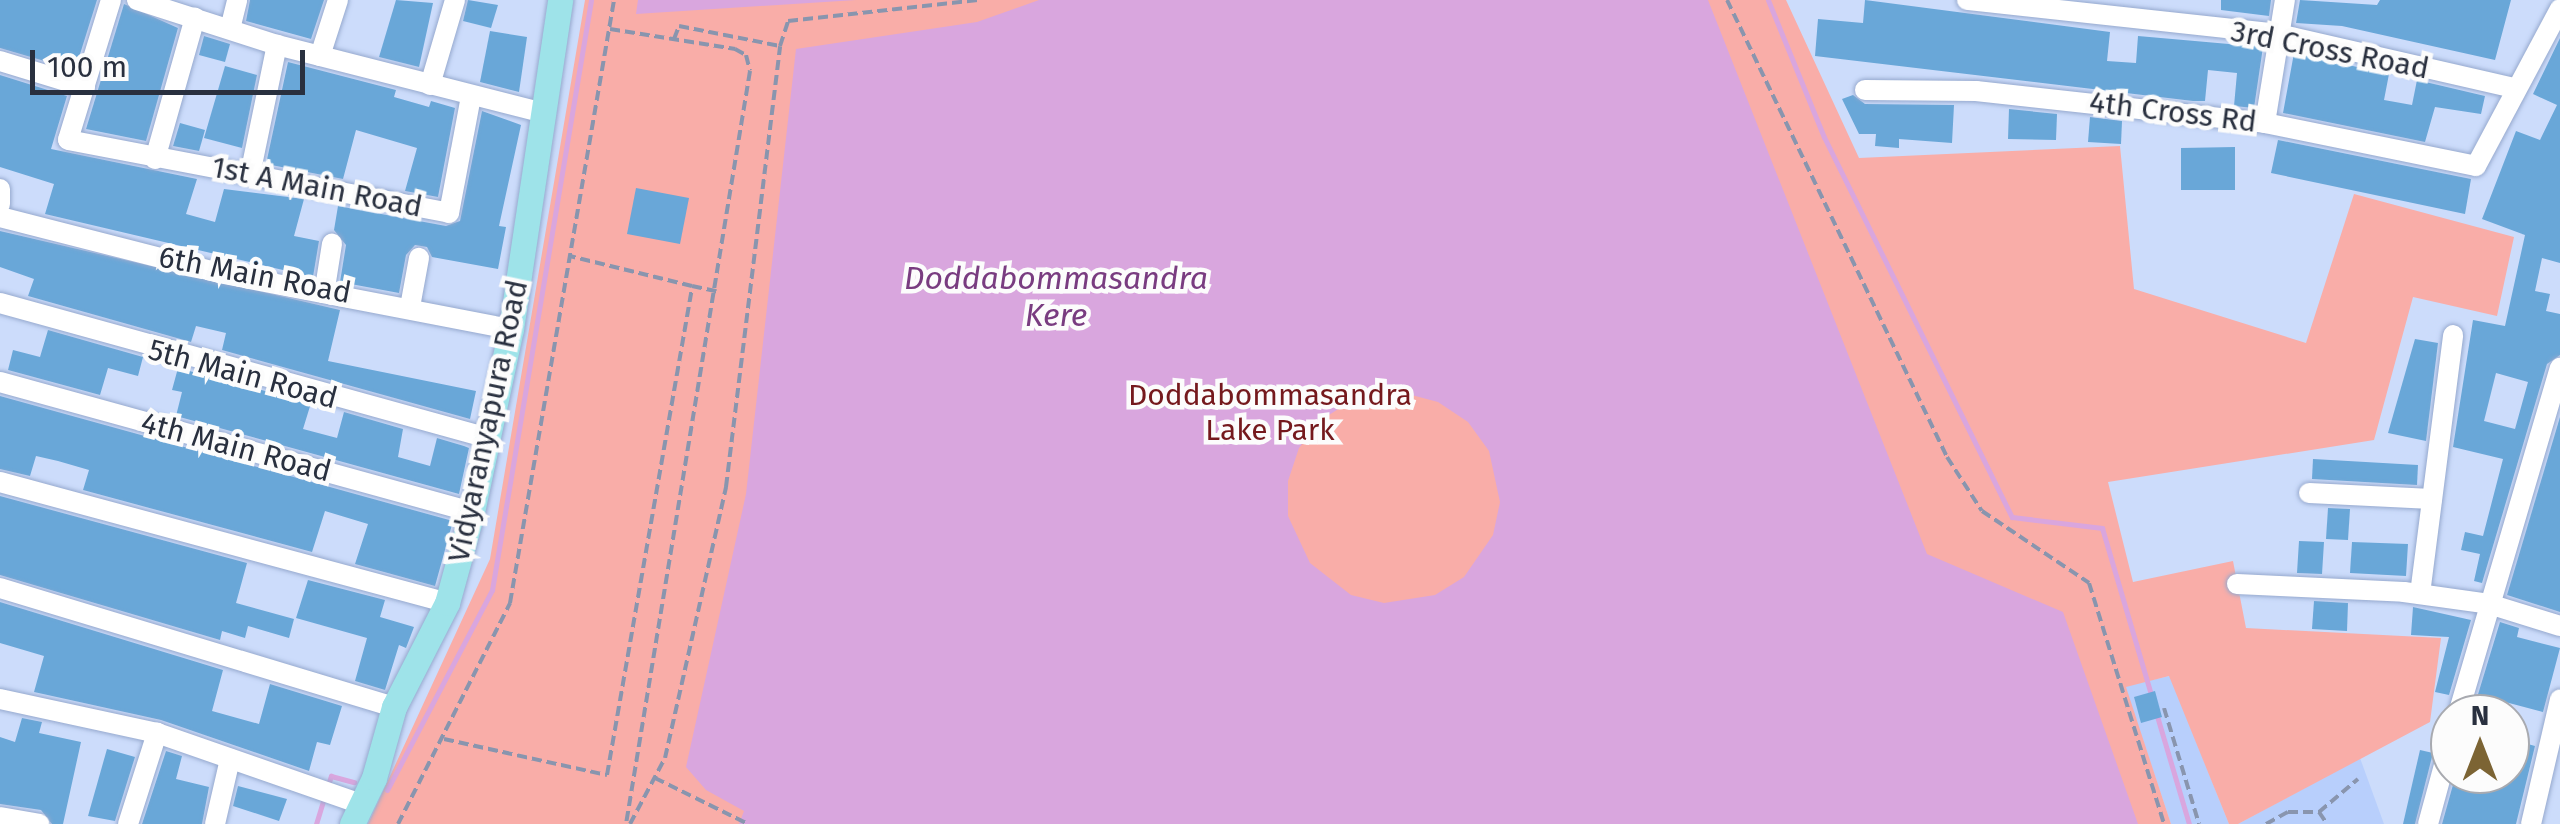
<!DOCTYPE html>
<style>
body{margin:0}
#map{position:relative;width:2560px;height:824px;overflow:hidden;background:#ccdcfb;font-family:"Fira Sans",sans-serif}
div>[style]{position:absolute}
.built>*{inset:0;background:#b8cffc}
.green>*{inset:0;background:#f9ada8}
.water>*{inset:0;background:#d9a6de}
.stream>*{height:5px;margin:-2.5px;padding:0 2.5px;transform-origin:2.5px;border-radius:2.5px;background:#d9a6de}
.building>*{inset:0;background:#69a7d8}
.path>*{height:4px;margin-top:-2px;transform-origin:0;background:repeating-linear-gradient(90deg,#8995ae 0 10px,transparent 0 15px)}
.roads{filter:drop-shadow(0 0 2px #96a9ce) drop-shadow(0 0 2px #96a9ce)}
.minor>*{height:20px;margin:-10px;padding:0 10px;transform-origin:10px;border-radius:10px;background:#fff}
.major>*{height:25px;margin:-12.5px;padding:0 12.5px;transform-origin:12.5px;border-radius:12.5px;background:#9ee3e9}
span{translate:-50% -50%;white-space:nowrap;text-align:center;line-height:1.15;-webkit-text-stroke:9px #fcfcfc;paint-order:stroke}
.street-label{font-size:30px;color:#29303f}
.park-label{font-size:30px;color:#75191d}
.water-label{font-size:32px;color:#793c80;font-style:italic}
.north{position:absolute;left:2430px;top:694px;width:100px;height:100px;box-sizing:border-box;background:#fcfcfc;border:2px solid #a8aab0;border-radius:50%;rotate:0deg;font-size:28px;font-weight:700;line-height:40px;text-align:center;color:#29303f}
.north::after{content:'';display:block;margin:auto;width:35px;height:45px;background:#7c6434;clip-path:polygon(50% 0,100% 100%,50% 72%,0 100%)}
.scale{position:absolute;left:30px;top:50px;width:275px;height:45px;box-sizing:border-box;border:5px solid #29303f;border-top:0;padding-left:12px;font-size:30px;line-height:35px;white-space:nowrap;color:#29303f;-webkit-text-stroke:8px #fcfcfc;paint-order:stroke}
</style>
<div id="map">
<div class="built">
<i style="clip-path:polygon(2170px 676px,2229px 824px,2171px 824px,2125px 686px)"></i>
<i style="clip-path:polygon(2360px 758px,2384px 824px,2238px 824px)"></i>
</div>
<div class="green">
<i style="clip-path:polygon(585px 0,1786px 0,1859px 158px,2120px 146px,2134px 289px,2306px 343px,2354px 194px,2514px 237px,2497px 316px,2413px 297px,2374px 440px,2108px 482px,2133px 582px,2233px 561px,2246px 628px,2441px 638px,2430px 722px,2238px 824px,2229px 824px,2169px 676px,2126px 687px,2171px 824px,368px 824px,490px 559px)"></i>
</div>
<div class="water">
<i style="clip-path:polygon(638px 0,856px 0,636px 14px)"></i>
<i style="clip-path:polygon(evenodd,1039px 0,1708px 0,1927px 554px,2063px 612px,2138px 824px,739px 824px,744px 811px,706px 790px,686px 767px,746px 494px,796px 49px,977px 22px,1039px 0,1404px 393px,1438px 402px,1468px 422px,1489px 451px,1500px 502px,1493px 535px,1464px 577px,1435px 595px,1384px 603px,1351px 595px,1310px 563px,1288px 516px,1288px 481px,1299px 448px,1321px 420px,1351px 401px,1404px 393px)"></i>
</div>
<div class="stream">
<i style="left:1768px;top:0;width:148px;rotate:67.8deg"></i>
<i style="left:1824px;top:137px;width:424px;rotate:63.7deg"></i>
<i style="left:2012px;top:517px;width:91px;rotate:7deg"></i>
<i style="left:2102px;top:528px;width:174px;rotate:73.6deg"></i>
<i style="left:2157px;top:716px;width:113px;rotate:73.5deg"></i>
<i style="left:327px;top:788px;width:13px;rotate:-72deg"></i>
<i style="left:331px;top:776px;width:24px;rotate:15deg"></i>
<i style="left:387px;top:790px;width:226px;rotate:-62.3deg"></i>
<i style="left:492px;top:590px;width:598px;rotate:-80.47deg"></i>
<i style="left:316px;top:824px;width:27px;rotate:-73deg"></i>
</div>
<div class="building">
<i style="clip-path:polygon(0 0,97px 0,75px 70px,0 48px)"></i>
<i style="clip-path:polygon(250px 0,324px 0,311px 39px,246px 21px)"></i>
<i style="clip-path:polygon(396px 0,433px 3px,419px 67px,379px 57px)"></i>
<i style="clip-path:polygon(468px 0,498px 5px,491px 28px,463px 21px)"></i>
<i style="clip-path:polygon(1865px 0,2110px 32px,2107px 61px,2136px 63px,2138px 36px,2263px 47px,2254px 108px,2234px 106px,2237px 73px,2208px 70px,2205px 101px,2193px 101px,1815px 56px,1818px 19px,1863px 23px)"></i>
<i style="clip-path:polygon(2221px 0,2271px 0,2269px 16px,2221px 10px)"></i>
<i style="clip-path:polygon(2300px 0,2377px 5px,2380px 0,2511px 0,2495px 60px,2342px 26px,2296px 23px)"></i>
<i style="clip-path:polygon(124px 4px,178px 28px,146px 141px,86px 129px)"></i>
<i style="clip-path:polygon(490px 31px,527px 37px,519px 92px,480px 82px)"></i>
<i style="clip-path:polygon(204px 36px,230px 44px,225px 62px,199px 55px)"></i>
<i style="clip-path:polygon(evenodd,2560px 38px,2560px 263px,2542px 258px,2535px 291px,2550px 294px,2546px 311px,2560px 314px,2560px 355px,2547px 364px,2482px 583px,2474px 581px,2480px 554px,2461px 550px,2465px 532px,2483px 536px,2503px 459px,2453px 447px,2473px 320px,2505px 326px,2525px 235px,2482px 219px,2516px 131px,2540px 140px,2557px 105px,2533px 94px,2560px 38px,2496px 373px,2528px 382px,2515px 429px,2484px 421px,2496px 373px)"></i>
<i style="clip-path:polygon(2294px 53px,2389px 74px,2384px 100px,2412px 105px,2417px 80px,2485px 96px,2481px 114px,2435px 107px,2425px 142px,2283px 113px)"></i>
<i style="clip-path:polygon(288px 62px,396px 90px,394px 97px,429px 107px,431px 101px,455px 108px,438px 197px,405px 191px,417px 148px,356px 130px,343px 179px,266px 164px)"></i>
<i style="clip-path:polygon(225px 66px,257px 75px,242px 148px,204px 138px)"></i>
<i style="clip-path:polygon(0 75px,67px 96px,51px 149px,197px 179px,186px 214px,215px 222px,224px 189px,304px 199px,294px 236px,319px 241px,313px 277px,45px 214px,54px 184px,0 167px)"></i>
<i style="clip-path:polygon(1853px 95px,1865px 104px,1954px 105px,1952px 143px,1899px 139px,1899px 148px,1875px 146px,1876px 134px,1859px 134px,1842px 99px)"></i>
<i style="clip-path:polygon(2009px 109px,2057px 114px,2056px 140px,2008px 139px)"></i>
<i style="clip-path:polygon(482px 111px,521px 125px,499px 226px,506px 227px,498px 269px,432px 257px,427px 247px,415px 245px,406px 255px,399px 293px,340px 282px,346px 245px,334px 230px,338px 206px,446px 226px,460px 221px)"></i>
<i style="clip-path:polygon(2090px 117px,2122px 121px,2121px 144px,2088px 142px)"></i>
<i style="clip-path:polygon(180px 123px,205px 130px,199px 151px,173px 146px)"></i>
<i style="clip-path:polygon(2278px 140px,2471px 179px,2465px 214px,2271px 173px)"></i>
<i style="clip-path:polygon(2235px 147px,2235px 190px,2181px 190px,2181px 148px)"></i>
<i style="clip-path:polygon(636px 188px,689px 198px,680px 244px,627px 234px)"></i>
<i style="clip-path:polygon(0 231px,340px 310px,328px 361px,476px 391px,470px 419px,222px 350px,226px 333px,196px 326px,191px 342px,28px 296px,34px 279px,0 267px)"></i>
<i style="clip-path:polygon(48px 330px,143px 357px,138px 376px,108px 368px,100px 395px,8px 370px,13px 350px,40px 357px)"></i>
<i style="clip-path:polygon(2415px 339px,2438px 343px,2426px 441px,2388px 433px)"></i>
<i style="clip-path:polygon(178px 368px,311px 403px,303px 429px,337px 438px,344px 412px,403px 429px,398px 457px,430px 466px,437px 438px,464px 446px,469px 448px,459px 494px,176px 416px,182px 392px,172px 390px)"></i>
<i style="clip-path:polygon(0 396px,453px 521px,435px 586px,355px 564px,368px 524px,325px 511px,312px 552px,83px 490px,89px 470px,58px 461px,36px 456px,30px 476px,0 469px)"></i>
<i style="clip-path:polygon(2560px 417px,2560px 612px,2507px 595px)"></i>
<i style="clip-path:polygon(2313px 459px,2418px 465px,2417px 485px,2312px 479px)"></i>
<i style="clip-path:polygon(0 496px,247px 563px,236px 603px,294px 619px,289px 638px,248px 626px,245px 638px,222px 631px,220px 640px,0 575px)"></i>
<i style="clip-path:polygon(2328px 508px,2350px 509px,2348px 540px,2326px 539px)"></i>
<i style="clip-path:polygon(2299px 541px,2324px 542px,2322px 574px,2297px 573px)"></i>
<i style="clip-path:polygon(2352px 542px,2408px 544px,2406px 576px,2350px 573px)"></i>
<i style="clip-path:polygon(308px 580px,385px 600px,380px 617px,414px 627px,406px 648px,399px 645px,385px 690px,355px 681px,367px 638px,296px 618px)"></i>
<i style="clip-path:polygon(2314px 601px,2348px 603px,2347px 631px,2312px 629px)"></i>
<i style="clip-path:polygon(0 602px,223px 670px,212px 711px,259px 724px,270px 684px,342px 706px,330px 745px,317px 742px,309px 771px,161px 720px,34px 692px,44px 656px,0 643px)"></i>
<i style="clip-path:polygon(2413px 607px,2471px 620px,2449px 695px,2435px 692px,2449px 637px,2411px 635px)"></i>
<i style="clip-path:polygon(2500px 622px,2519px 628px,2517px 637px,2560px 648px,2543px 712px,2494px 699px,2490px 714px,2472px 714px)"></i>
<i style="clip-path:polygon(2155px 691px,2162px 717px,2141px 723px,2134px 697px)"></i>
<i style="clip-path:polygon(22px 718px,42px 722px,39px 733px,81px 742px,63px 824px,52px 824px,41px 810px,0 804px,0 737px,15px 742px)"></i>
<i style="clip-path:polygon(2510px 739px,2535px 746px,2516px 824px,2442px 824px,2456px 774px,2510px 774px)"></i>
<i style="clip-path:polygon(107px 749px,135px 757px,115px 821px,88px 816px)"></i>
<i style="clip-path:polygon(2420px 750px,2433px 753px,2415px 824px,2403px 824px)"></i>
<i style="clip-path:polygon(166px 751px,182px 756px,176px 779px,209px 787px,202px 824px,142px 824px)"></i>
<i style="clip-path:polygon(238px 786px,287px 799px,279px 821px,233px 806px)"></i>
</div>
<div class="path">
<i style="left:1727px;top:0;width:507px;rotate:64.29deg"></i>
<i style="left:1947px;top:457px;width:64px;rotate:57.1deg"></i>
<i style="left:1982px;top:511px;width:129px;rotate:33.9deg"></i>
<i style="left:2089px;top:583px;width:252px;rotate:72.7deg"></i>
<i style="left:610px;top:29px;width:127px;rotate:9.1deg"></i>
<i style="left:735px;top:49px;width:13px;rotate:29deg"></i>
<i style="left:746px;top:55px;width:16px;rotate:76deg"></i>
<i style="left:750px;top:71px;width:763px;rotate:99.35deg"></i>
<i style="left:674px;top:39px;width:14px;rotate:-69deg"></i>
<i style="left:679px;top:26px;width:103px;rotate:11.2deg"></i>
<i style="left:780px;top:46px;width:26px;rotate:-72deg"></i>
<i style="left:788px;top:21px;width:191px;rotate:-6.3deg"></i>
<i style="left:692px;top:286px;width:25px;rotate:12deg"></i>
<i style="left:2164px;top:708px;width:121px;rotate:73.2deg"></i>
<i style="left:444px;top:739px;width:167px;rotate:12.5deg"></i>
<i style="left:607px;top:775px;width:496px;rotate:-80.1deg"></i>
<i style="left:692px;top:286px;width:126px;rotate:-166.2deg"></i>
<i style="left:655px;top:778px;width:104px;rotate:26.3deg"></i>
<i style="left:2319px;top:812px;width:51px;rotate:-40.2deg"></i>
<i style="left:398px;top:824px;width:248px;rotate:-63.1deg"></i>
<i style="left:510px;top:603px;width:612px;rotate:-80.21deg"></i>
<i style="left:630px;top:824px;width:75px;rotate:-62.1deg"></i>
<i style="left:665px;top:758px;width:278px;rotate:-77.3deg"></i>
<i style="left:726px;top:487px;width:444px;rotate:-83deg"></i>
<i style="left:2266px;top:824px;width:25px;rotate:-29deg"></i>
<i style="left:2288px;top:812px;width:31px"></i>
<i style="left:2319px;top:812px;width:14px;rotate:56deg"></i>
</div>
<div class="roads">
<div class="minor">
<i style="left:111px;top:0;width:146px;rotate:107.1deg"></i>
<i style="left:68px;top:140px;width:388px;rotate:10.8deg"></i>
<i style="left:449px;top:213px;width:118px;rotate:-79.3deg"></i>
<i style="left:137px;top:0;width:147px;rotate:17.8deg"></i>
<i style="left:277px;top:45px;width:276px;rotate:14.3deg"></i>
<i style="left:1967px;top:0;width:313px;rotate:6.2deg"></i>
<i style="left:2278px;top:34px;width:241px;rotate:12.9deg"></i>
<i style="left:230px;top:29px;width:30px;rotate:-76deg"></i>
<i style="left:320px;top:56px;width:59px;rotate:-72.2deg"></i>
<i style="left:0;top:61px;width:89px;rotate:17deg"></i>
<i style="left:430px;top:85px;width:89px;rotate:-73.6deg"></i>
<i style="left:1865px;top:90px;width:111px;rotate:0.5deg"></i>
<i style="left:1976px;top:91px;width:291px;rotate:6.3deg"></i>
<i style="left:2265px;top:123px;width:215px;rotate:11.5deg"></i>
<i style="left:2476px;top:166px;width:178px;rotate:-61.9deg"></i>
<i style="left:2265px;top:123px;width:125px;rotate:-80.8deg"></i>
<i style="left:155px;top:159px;width:147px;rotate:-74.2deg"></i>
<i style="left:251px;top:170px;width:128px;rotate:-78.3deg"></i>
<i style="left:0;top:189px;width:15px;rotate:90deg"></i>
<i style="left:0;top:217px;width:226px;rotate:14.3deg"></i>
<i style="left:219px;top:273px;width:297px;rotate:10.9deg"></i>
<i style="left:325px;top:288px;width:45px;rotate:-81deg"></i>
<i style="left:0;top:303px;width:506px;rotate:15.46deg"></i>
<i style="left:410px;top:307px;width:50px;rotate:-79.6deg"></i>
<i style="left:0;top:382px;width:490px;rotate:15.4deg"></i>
<i style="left:0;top:482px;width:463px;rotate:15.1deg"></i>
<i style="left:2309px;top:493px;width:123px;rotate:2.8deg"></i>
<i style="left:2237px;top:584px;width:167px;rotate:2.7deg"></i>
<i style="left:2404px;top:592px;width:86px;rotate:8deg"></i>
<i style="left:2489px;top:604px;width:74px;rotate:17.2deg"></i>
<i style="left:0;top:588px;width:412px;rotate:16.8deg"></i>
<i style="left:2420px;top:594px;width:261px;rotate:-82.7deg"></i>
<i style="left:0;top:699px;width:161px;rotate:12.2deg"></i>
<i style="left:157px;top:733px;width:216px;rotate:19.2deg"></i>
<i style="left:2458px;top:714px;width:361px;rotate:-73.6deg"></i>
<i style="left:0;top:817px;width:40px;rotate:10deg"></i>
<i style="left:128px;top:824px;width:96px;rotate:-72.3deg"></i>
<i style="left:215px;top:824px;width:67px;rotate:-77deg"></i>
<i style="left:2428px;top:824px;width:84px;rotate:-74.8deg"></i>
<i style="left:2531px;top:824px;width:128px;rotate:-76.9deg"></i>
</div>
<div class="major">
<i style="left:352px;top:824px;width:51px;rotate:-64.4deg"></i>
<i style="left:374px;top:778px;width:74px;rotate:-74.3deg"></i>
<i style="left:394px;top:707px;width:117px;rotate:-63deg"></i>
<i style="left:447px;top:603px;width:94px;rotate:-74.6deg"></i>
<i style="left:472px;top:512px;width:187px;rotate:-78deg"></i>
<i style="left:511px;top:329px;width:333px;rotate:-81.5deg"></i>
</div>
</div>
<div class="street-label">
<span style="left:2330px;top:50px;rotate:11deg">3rd Cross Road</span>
<span style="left:2173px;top:112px;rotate:7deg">4th Cross Rd</span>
<span style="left:317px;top:187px;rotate:11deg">1st A Main Road</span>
<span style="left:255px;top:275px;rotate:11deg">6th Main Road</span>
<span style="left:243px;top:374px;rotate:15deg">5th Main Road</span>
<span style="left:488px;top:421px;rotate:-78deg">Vidyaranyapura Road</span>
<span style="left:236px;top:447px;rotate:15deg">4th Main Road</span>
</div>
<div class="park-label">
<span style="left:1270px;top:412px">Doddabommasandra<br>Lake Park</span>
</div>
<div class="water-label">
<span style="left:1056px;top:297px">Doddabommasandra<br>Kere</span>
</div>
<div class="north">N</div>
<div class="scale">100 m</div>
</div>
